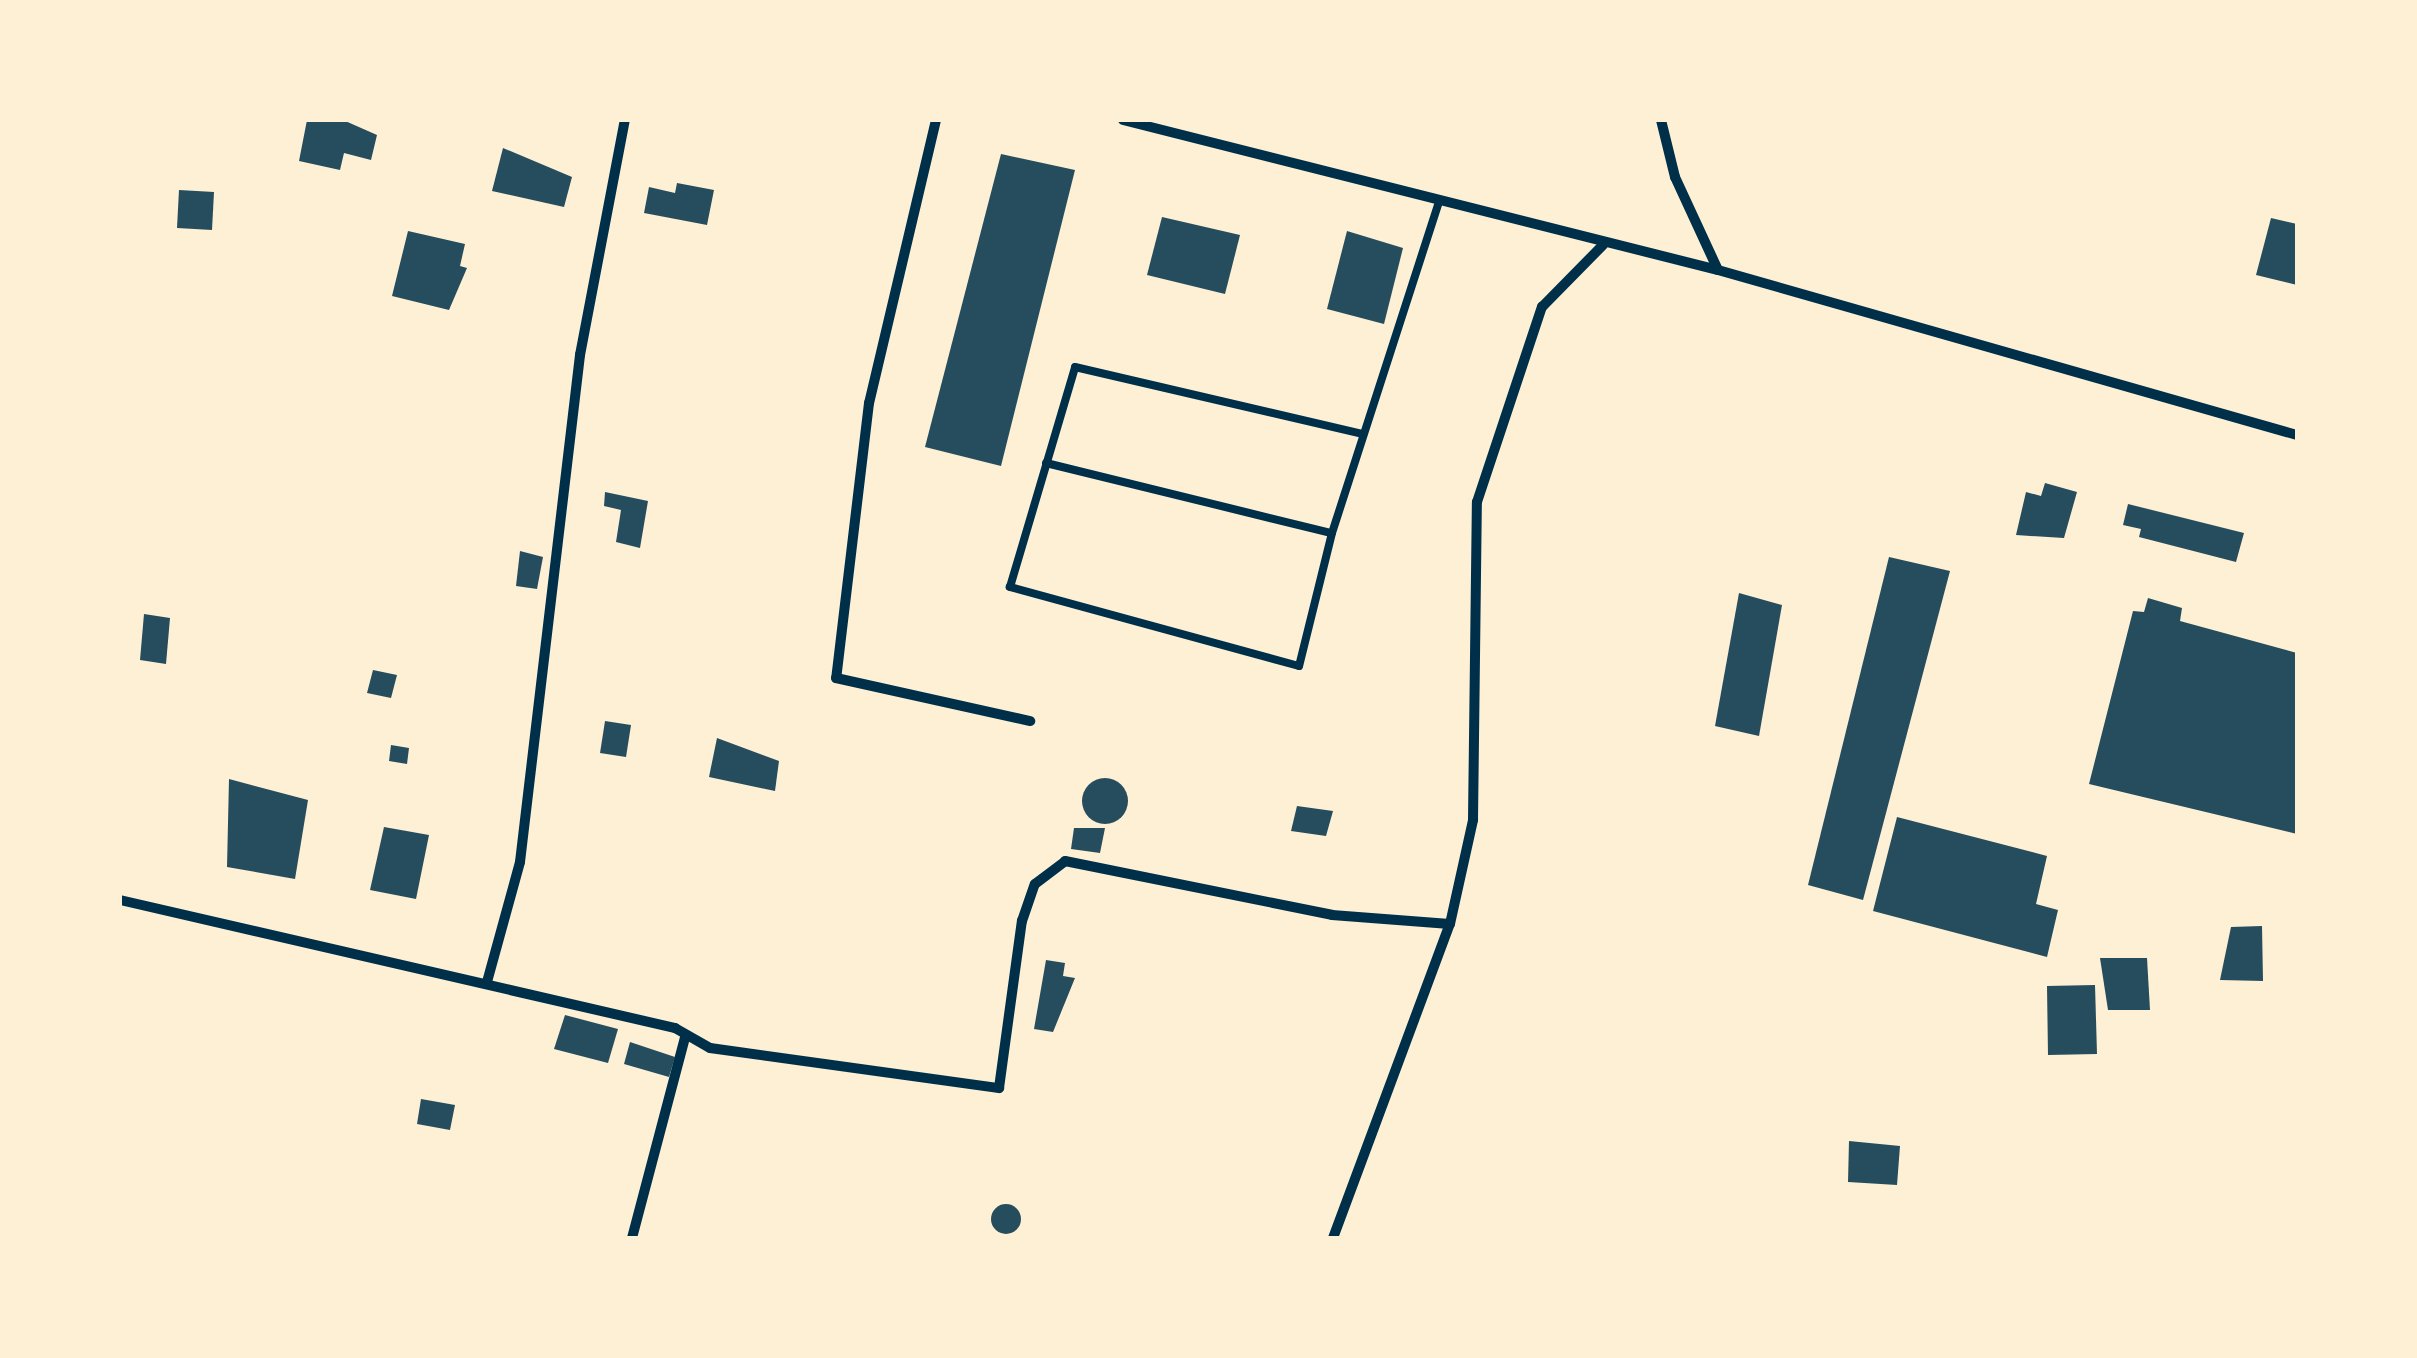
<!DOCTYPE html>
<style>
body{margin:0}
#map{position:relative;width:2417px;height:1358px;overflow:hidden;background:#fdf0d5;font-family:Manrope,sans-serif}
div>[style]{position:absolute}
.building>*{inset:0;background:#264d5e}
.round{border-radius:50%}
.service>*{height:8px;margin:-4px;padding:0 4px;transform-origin:4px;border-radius:4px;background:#003049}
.minor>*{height:10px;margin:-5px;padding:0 5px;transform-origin:5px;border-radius:5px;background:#003049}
span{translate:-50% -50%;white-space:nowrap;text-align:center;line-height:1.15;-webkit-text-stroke:10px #fdf0d5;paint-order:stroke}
.frame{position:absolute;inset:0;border:122px solid #fdf0d5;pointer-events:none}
</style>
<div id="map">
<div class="building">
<i style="clip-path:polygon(307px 120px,343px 120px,377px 135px,371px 160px,344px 153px,340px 170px,299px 161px)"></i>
<i style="clip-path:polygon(503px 148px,572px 177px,564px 207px,492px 191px)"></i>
<i style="clip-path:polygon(1001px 154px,1075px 170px,1001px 466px,925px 447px)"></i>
<i style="clip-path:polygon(677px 183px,714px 190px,707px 225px,644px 213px,649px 187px,675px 193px)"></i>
<i style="clip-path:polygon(179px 190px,214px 192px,212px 230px,177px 228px)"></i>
<i style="clip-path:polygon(1162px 217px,1240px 235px,1225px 294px,1147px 275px)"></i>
<i style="clip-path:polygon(2271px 218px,2297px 224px,2297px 285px,2256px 275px)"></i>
<i style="clip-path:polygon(408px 231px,465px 244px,460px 266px,467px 268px,449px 310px,392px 296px)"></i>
<i style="clip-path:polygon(1347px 231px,1403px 248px,1384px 324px,1327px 309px)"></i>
<i style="clip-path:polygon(2045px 483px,2077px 492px,2064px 538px,2016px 535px,2026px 492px,2041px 496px)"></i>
<i style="clip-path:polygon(605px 492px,648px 501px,640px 548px,616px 542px,621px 510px,604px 506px)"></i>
<i style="clip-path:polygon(2128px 504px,2244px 533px,2236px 562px,2139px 537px,2141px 529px,2123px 525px)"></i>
<i style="clip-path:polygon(520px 551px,543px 557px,537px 589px,516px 586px)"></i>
<i style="clip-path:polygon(1889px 557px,1950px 571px,1863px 900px,1808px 885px)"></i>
<i style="clip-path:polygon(1739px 593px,1782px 605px,1759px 736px,1715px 726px)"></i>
<i style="clip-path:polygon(2148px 598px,2182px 608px,2180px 621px,2297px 653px,2297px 834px,2089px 784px,2133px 611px,2144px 612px)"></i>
<i style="clip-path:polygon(144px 614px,170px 618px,166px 664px,140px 660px)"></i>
<i style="clip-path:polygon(373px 670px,397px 675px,391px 698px,367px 693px)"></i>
<i style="clip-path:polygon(605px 721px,631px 725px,626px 757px,600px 753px)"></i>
<i style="clip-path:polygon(717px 738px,779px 761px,775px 791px,709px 777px)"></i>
<i style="clip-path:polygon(391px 745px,409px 748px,407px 764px,389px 761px)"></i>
<i class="round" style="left:1082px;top:778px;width:46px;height:46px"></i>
<i style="clip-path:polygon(229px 779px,308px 800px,295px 879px,227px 867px)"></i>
<i style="clip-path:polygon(1297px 806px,1333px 811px,1326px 836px,1291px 831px)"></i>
<i style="clip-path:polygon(1897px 817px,2047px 856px,2036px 904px,2058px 910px,2047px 957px,1873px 911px)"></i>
<i style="clip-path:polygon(384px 827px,429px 835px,416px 899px,370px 890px)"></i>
<i style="clip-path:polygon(1074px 828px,1105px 828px,1100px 853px,1071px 849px)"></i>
<i style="clip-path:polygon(2262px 926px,2263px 981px,2220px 980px,2231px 927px)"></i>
<i style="clip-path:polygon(2100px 958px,2147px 958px,2150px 1010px,2108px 1010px)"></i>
<i style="clip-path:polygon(1046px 960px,1065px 963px,1063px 976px,1075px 978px,1053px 1032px,1034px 1029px)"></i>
<i style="clip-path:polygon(2095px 985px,2097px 1054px,2048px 1055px,2047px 986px)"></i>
<i style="clip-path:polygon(565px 1015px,618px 1029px,608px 1063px,554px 1049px)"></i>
<i style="clip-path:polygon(630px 1042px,675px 1057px,669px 1077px,624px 1064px)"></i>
<i style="clip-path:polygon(421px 1099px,455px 1105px,450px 1130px,417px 1124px)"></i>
<i style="clip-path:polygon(1849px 1141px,1900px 1146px,1897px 1185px,1848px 1182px)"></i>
<i class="round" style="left:991px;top:1204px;width:30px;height:30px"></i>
</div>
<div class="service">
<i style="left:1046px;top:463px;width:294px;rotate:13.8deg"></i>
<i style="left:1332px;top:533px;width:346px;rotate:-72.1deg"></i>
<i style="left:1332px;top:533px;width:137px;rotate:103.9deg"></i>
<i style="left:1299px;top:666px;width:300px;rotate:-164.7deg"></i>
<i style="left:1010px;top:587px;width:229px;rotate:-73.5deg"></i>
<i style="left:1075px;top:367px;width:296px;rotate:13.1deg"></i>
</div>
<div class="minor">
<i style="left:936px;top:120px;width:291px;rotate:103.3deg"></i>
<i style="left:869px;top:403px;width:277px;rotate:96.8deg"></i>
<i style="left:836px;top:678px;width:199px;rotate:12.5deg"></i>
<i style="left:1123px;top:120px;width:614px;rotate:14.15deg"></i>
<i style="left:1718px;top:270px;width:602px;rotate:15.91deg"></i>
<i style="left:1661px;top:120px;width:59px;rotate:76.2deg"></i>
<i style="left:1675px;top:177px;width:102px;rotate:65.2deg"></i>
<i style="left:120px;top:900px;width:570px;rotate:12.99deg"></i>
<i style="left:675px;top:1028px;width:40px;rotate:29.7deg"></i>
<i style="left:710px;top:1048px;width:292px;rotate:7.9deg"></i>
<i style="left:999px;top:1088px;width:169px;rotate:-82.2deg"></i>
<i style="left:1022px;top:921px;width:39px;rotate:-71deg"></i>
<i style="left:1035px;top:884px;width:38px;rotate:-37deg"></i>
<i style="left:1065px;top:861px;width:272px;rotate:11.4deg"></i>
<i style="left:1332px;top:915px;width:118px;rotate:4.4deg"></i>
<i style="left:487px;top:982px;width:124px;rotate:-74.6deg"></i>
<i style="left:520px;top:862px;width:511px;rotate:-83.25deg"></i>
<i style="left:580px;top:355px;width:239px;rotate:-79.2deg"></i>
<i style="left:632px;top:1238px;width:207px;rotate:-75.2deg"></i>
<i style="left:1333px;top:1238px;width:335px;rotate:-69.6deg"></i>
<i style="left:1450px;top:924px;width:107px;rotate:-77.5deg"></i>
<i style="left:1473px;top:820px;width:318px;rotate:-89.3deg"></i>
<i style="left:1477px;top:502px;width:206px;rotate:-71.6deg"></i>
<i style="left:1542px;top:307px;width:87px;rotate:-45.5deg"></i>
</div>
<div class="frame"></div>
</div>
